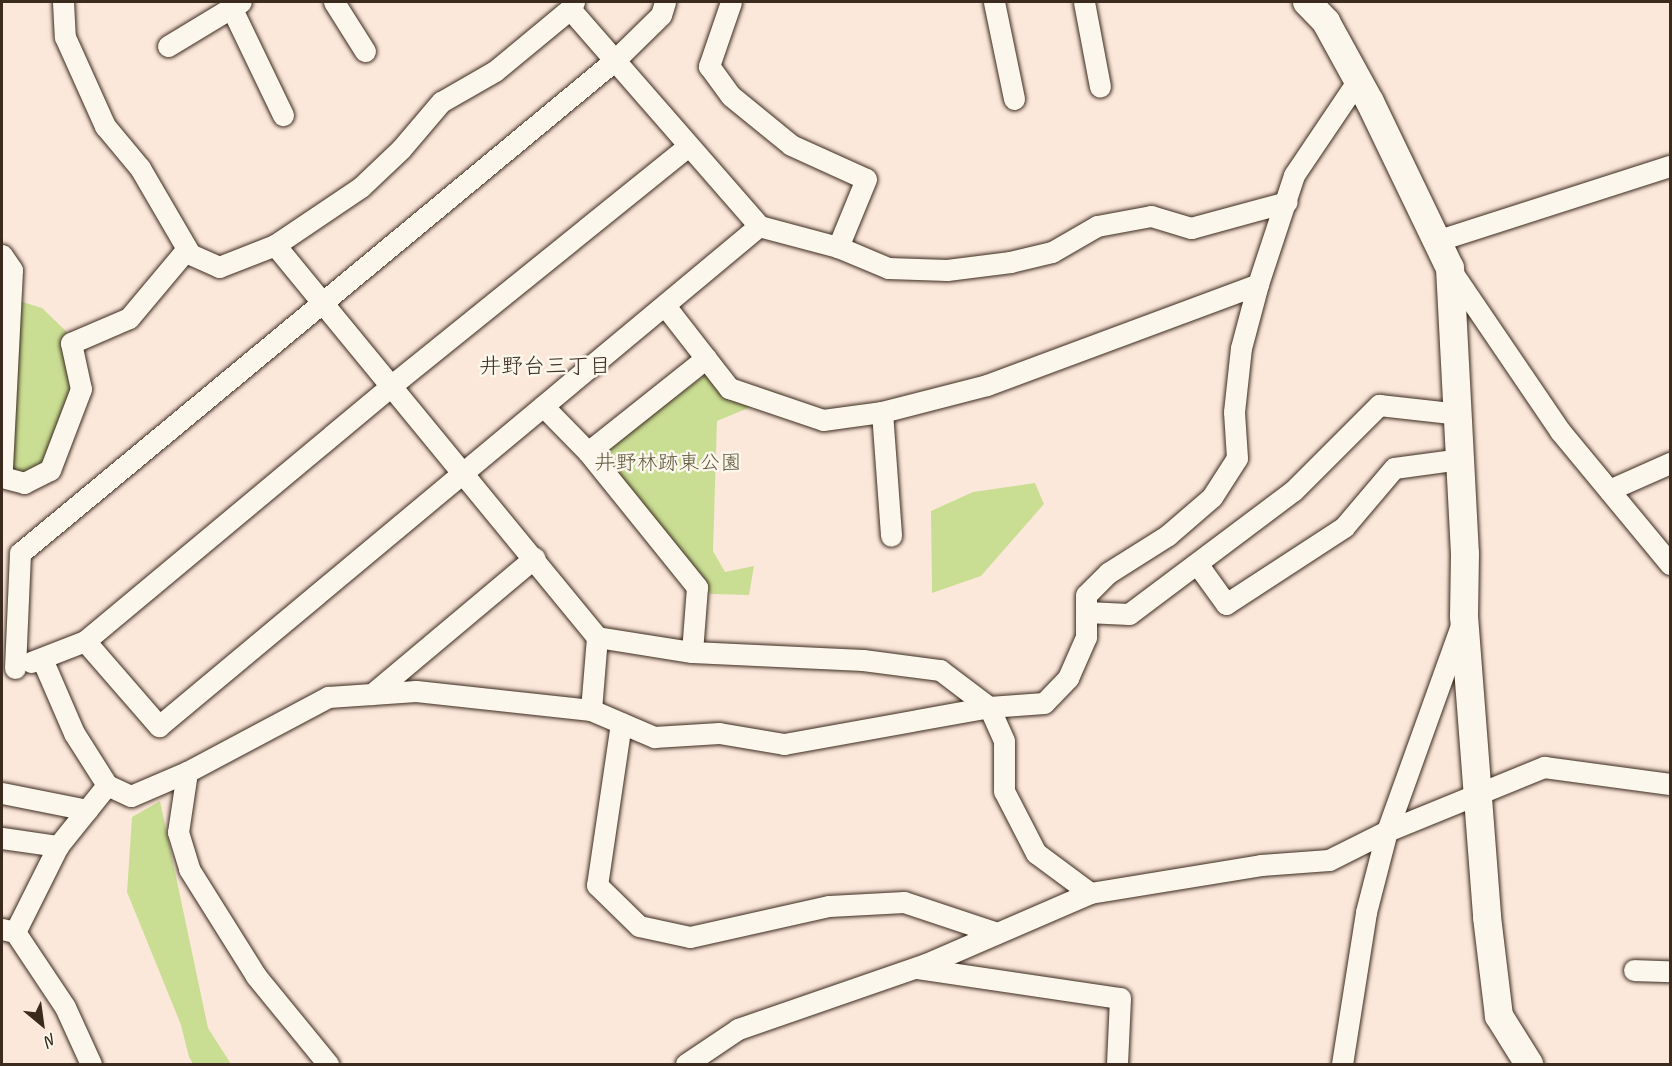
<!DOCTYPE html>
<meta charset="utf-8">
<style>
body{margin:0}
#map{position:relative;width:1672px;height:1066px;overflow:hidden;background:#fce8db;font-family:Caveat,"Klee One",sans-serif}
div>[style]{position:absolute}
.green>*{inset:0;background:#cade93}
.roads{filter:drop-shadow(0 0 2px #3b2a1e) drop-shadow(0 0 2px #3b2a1e)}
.street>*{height:21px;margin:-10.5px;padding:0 10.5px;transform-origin:10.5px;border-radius:10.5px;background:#fbf7ec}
.secondary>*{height:28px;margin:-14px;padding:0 14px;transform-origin:14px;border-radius:14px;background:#fbf7ec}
span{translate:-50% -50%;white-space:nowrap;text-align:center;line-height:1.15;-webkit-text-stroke:5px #fbf7ec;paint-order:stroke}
.park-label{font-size:21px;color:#5f573b}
.neighbourhood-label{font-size:22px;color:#3b2a1e}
.frame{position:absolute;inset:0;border:3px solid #3b2a1e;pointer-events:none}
.north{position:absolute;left:12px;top:994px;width:60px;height:60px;-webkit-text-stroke:4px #fbf7ec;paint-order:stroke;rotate:151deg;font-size:16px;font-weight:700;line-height:24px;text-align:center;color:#3b2a1e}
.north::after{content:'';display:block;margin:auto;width:21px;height:27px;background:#3b2a1e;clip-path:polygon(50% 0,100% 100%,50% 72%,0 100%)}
</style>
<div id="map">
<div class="green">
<i style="clip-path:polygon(16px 300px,42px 308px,66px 331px,84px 382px,50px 470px,29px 476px,2px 472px)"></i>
<i style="clip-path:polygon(708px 373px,782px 394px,717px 421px,713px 551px,725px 572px,754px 566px,749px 595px,711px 594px,600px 454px)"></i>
<i style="clip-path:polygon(1035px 483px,1044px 504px,981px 576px,932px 593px,931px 511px,973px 492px)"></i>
<i style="clip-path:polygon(160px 801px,208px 1028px,231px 1064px,193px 1064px,189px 1057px,181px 1025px,127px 892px,132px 817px)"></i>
</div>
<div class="roads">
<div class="street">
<i style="left:63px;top:2px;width:35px;rotate:87deg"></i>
<i style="left:65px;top:37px;width:98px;rotate:65.8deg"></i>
<i style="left:105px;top:126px;width:55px;rotate:50.2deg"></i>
<i style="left:140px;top:168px;width:99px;rotate:59.8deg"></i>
<i style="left:190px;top:254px;width:32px;rotate:24deg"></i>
<i style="left:219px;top:267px;width:60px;rotate:-21.4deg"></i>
<i style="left:275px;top:245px;width:507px;rotate:50.6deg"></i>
<i style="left:597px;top:637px;width:96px;rotate:9deg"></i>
<i style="left:692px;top:652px;width:171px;rotate:2.7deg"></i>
<i style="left:863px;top:660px;width:78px;rotate:7.4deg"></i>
<i style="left:940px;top:670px;width:61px;rotate:37.1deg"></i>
<i style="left:989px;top:707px;width:55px;rotate:-4.2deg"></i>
<i style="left:1044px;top:703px;width:35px;rotate:-46deg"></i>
<i style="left:1068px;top:678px;width:45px;rotate:-66.3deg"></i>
<i style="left:1086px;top:637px;width:42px;rotate:-90deg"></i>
<i style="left:1086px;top:595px;width:31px;rotate:-45deg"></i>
<i style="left:1108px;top:573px;width:71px;rotate:-32.3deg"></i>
<i style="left:1168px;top:535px;width:58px;rotate:-40.8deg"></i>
<i style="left:1212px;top:497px;width:46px;rotate:-57.3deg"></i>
<i style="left:1237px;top:458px;width:46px;rotate:-93.7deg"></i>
<i style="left:1234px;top:412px;width:64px;rotate:-83.8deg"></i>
<i style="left:1241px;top:348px;width:66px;rotate:-75.1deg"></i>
<i style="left:1258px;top:284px;width:115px;rotate:-71.7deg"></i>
<i style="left:1294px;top:175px;width:115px;rotate:-56deg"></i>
<i style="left:334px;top:2px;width:58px;rotate:57.7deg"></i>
<i style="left:574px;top:2px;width:8px;rotate:120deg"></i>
<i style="left:570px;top:9px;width:288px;rotate:48.9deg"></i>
<i style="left:759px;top:226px;width:82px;rotate:14.9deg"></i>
<i style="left:838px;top:247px;width:54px;rotate:22.8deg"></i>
<i style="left:888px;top:268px;width:59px;rotate:1.9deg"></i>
<i style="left:947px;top:270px;width:64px;rotate:-7.2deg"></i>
<i style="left:1010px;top:262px;width:43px;rotate:-13.4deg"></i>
<i style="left:1052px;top:252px;width:52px;rotate:-30deg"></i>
<i style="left:1097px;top:226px;width:55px;rotate:-10.5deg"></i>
<i style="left:1151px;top:216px;width:42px;rotate:16.7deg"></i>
<i style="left:1191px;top:228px;width:99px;rotate:-15.2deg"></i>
<i style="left:731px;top:2px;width:68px;rotate:109deg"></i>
<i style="left:709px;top:66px;width:37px;rotate:54deg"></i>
<i style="left:731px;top:96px;width:77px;rotate:39.2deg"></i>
<i style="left:791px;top:145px;width:82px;rotate:24.4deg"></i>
<i style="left:866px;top:179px;width:74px;rotate:112.4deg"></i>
<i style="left:994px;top:2px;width:99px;rotate:78.3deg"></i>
<i style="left:1084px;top:2px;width:86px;rotate:79.3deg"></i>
<i style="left:231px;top:7px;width:120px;rotate:64.3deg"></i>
<i style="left:168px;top:46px;width:85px;rotate:-31.1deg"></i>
<i style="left:1439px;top:240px;width:243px;rotate:-17.8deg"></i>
<i style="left:275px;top:245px;width:104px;rotate:-34deg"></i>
<i style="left:361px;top:187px;width:55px;rotate:-43.5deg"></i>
<i style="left:401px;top:149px;width:62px;rotate:-49.6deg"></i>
<i style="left:441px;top:102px;width:62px;rotate:-29.9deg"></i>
<i style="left:495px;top:71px;width:97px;rotate:-39.6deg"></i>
<i style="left:2px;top:255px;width:18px;rotate:56deg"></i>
<i style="left:12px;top:270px;width:199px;rotate:92.9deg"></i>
<i style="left:1450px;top:269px;width:196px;rotate:55.8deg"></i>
<i style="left:1560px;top:431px;width:173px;rotate:50.4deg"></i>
<i style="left:666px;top:307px;width:103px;rotate:52.1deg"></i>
<i style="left:729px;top:388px;width:99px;rotate:18.8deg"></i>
<i style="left:823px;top:420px;width:60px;rotate:-7.7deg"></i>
<i style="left:882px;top:412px;width:108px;rotate:-14.4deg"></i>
<i style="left:987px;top:385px;width:289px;rotate:-20.4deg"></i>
<i style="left:543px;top:406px;width:64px;rotate:45.6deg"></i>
<i style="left:588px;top:452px;width:174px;rotate:51.1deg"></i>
<i style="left:697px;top:587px;width:65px;rotate:94.4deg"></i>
<i style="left:882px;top:412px;width:124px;rotate:85.8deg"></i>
<i style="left:588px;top:452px;width:151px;rotate:-38.5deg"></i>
<i style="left:2px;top:477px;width:23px;rotate:15deg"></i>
<i style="left:24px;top:483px;width:29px;rotate:-27deg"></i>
<i style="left:50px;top:470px;width:87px;rotate:-69.1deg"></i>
<i style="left:81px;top:389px;width:47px;rotate:-102.3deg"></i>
<i style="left:71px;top:343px;width:63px;rotate:-23.3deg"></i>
<i style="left:129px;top:318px;width:90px;rotate:-50deg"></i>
<i style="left:1609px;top:490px;width:67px;rotate:-23.9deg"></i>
<i style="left:1198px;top:565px;width:48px;rotate:54.3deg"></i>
<i style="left:1226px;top:604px;width:141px;rotate:-33.1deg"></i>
<i style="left:1344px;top:527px;width:77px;rotate:-49.7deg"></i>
<i style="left:1394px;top:468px;width:68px;rotate:-7.7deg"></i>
<i style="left:1086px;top:612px;width:43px;rotate:2.7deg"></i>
<i style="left:1129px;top:614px;width:205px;rotate:-36.9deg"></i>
<i style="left:1293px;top:491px;width:122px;rotate:-45deg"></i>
<i style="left:1379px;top:405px;width:81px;rotate:6.4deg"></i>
<i style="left:85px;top:641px;width:113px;rotate:49deg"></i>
<i style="left:159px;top:726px;width:781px;rotate:-39.81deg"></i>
<i style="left:42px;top:659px;width:81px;rotate:66.6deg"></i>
<i style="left:74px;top:733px;width:62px;rotate:57.6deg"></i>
<i style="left:107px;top:785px;width:26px;rotate:25deg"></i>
<i style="left:131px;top:796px;width:61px;rotate:-23.2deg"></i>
<i style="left:187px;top:772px;width:160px;rotate:-28deg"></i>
<i style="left:328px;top:697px;width:88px;rotate:-3.9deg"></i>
<i style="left:416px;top:691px;width:176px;rotate:6.2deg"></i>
<i style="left:591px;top:710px;width:69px;rotate:23.2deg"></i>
<i style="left:654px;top:737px;width:65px;rotate:-3.5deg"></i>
<i style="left:719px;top:733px;width:66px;rotate:9.6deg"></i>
<i style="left:784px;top:744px;width:208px;rotate:-10.2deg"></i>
<i style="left:989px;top:707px;width:37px;rotate:66deg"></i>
<i style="left:1004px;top:741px;width:50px;rotate:90deg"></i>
<i style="left:1004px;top:791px;width:70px;rotate:62.7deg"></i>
<i style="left:1036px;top:853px;width:67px;rotate:36.5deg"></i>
<i style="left:31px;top:662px;width:58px;rotate:-21.3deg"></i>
<i style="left:85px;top:641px;width:400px;rotate:-39.8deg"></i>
<i style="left:392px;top:385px;width:380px;rotate:-38.9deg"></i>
<i style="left:15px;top:668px;width:115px;rotate:-87.5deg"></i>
<i style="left:20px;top:553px;width:773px;rotate:-39.64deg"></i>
<i style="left:615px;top:60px;width:64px;rotate:-44.4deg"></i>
<i style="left:661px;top:15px;width:14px;rotate:-73deg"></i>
<i style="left:372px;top:694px;width:212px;rotate:-40deg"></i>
<i style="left:591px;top:710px;width:73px;rotate:-85.3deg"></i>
<i style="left:621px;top:723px;width:164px;rotate:98.4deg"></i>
<i style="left:597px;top:885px;width:59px;rotate:44.3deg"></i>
<i style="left:639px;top:926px;width:52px;rotate:12.2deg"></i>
<i style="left:690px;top:937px;width:142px;rotate:-12.6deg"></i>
<i style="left:829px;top:906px;width:75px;rotate:-3.1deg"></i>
<i style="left:904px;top:902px;width:98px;rotate:18.4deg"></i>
<i style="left:187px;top:772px;width:61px;rotate:98.5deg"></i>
<i style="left:178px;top:832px;width:39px;rotate:73deg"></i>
<i style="left:189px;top:869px;width:126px;rotate:57.9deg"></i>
<i style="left:256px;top:976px;width:114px;rotate:50.7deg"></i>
<i style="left:2px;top:793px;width:87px;rotate:11.3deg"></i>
<i style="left:2px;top:838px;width:57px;rotate:8.1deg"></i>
<i style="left:2px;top:929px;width:13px;rotate:13deg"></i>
<i style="left:15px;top:932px;width:90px;rotate:56.3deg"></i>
<i style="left:65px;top:1007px;width:63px;rotate:65.5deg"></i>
<i style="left:15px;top:932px;width:96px;rotate:-63.4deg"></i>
<i style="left:58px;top:846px;width:78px;rotate:-51.2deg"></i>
<i style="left:916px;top:968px;width:206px;rotate:8.4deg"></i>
<i style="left:1120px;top:998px;width:66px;rotate:92.6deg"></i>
<i style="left:1634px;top:970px;width:36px;rotate:2deg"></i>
<i style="left:686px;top:1064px;width:63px;rotate:-33.9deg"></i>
<i style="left:738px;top:1029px;width:199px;rotate:-19.1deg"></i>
<i style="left:926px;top:964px;width:179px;rotate:-23.4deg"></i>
<i style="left:1090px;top:893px;width:173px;rotate:-9.3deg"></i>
<i style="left:1261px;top:865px;width:68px;rotate:-4.2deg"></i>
<i style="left:1329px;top:860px;width:65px;rotate:-26.6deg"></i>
<i style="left:1387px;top:831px;width:219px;rotate:-70.2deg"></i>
<i style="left:1342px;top:1064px;width:154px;rotate:-81deg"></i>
<i style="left:1366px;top:912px;width:84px;rotate:-75.5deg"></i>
<i style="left:1387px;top:831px;width:170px;rotate:-22.2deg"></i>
<i style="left:1544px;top:767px;width:127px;rotate:7.7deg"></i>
</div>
<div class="secondary">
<i style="left:1307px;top:2px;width:28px;rotate:46deg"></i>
<i style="left:1326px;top:22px;width:91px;rotate:61.2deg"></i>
<i style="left:1370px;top:102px;width:184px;rotate:64.3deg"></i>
<i style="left:1450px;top:268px;width:286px;rotate:87deg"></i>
<i style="left:1465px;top:554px;width:62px;rotate:90.9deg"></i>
<i style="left:1464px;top:616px;width:302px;rotate:85.6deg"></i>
<i style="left:1487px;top:917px;width:100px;rotate:83.1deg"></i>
<i style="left:1499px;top:1016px;width:57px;rotate:58deg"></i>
</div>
</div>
<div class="park-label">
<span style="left:668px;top:462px">井野林跡東公園</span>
</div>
<div class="neighbourhood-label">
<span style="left:545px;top:367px">井野台三丁目</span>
</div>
<div class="frame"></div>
<div class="north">N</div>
</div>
